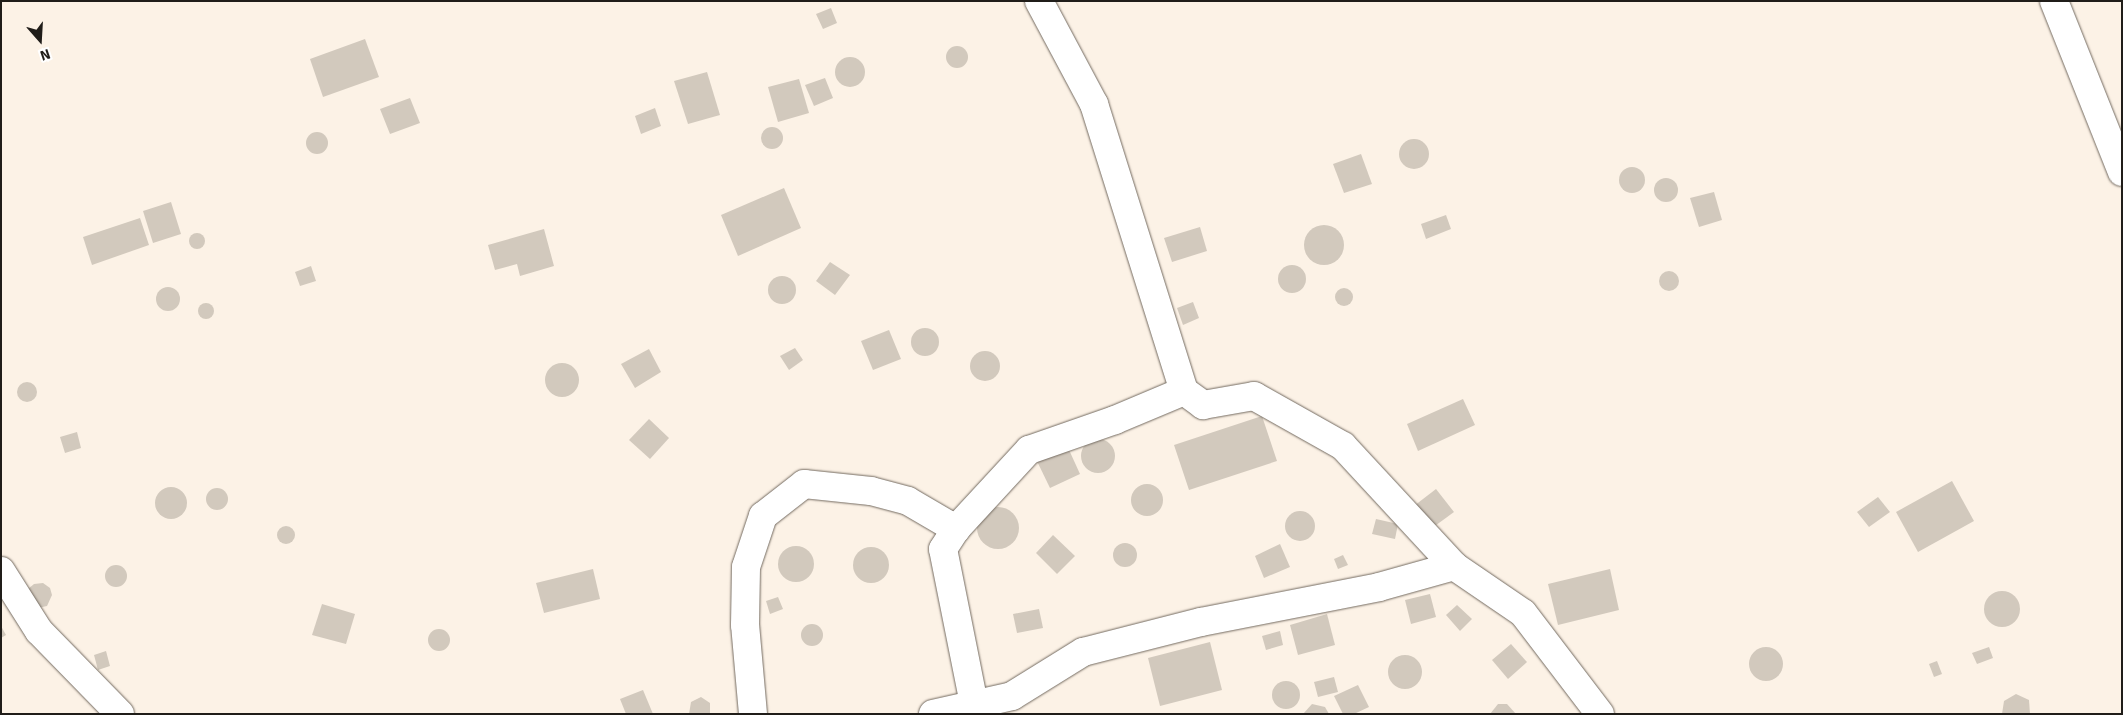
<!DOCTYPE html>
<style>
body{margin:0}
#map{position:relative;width:2123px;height:715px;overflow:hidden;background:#fcf2e6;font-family:Signika,sans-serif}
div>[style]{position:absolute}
.building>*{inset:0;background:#d2c9bd}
.round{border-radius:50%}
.roads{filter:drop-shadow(0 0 1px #736a60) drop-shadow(0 0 1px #736a60)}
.minor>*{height:28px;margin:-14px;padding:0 14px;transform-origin:14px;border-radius:14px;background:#fff}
span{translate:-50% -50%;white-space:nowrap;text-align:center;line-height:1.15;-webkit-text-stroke:4px #fff;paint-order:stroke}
.frame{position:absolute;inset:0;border:2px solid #201d19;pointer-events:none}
.north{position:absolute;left:15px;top:15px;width:50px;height:50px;-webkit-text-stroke:4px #fff;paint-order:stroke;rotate:161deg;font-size:14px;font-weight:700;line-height:20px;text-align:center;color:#201d19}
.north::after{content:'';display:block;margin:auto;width:18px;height:22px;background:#201d19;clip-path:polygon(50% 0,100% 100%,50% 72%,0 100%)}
</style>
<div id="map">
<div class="building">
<i style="clip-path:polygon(831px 8px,837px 23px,823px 29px,816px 14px)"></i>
<i style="clip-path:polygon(365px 39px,379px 77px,323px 97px,310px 59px)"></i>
<i class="round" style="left:946px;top:46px;width:22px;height:22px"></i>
<i class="round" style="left:835px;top:57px;width:30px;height:30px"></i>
<i style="clip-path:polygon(707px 72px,720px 115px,688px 124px,674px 81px)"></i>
<i style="clip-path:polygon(825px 78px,833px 98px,814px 106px,805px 85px)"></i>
<i style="clip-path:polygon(799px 79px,809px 113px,778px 122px,768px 87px)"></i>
<i style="clip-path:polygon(410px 98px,420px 123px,390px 134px,380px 109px)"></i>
<i style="clip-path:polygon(655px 108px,661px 126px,641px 134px,635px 116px)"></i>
<i class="round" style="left:761px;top:127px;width:22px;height:22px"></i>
<i class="round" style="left:306px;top:132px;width:22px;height:22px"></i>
<i class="round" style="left:1399px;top:139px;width:30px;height:30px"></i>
<i style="clip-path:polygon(1361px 154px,1372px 184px,1344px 193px,1333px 164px)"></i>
<i class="round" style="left:1619px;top:167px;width:26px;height:26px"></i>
<i class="round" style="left:1654px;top:178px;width:24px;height:24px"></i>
<i style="clip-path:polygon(784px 188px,801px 228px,738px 256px,721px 215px)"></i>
<i style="clip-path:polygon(1714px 192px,1722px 220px,1699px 227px,1690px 198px)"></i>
<i style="clip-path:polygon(171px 202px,181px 234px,153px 243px,143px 211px)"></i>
<i style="clip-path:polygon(1446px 215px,1451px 229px,1426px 239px,1421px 224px)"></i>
<i style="clip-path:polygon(140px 218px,149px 245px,92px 265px,83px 237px)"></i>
<i class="round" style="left:1304px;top:225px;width:40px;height:40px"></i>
<i style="clip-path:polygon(1200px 227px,1207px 251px,1172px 262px,1164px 238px)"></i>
<i style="clip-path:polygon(544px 229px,554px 266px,520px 276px,517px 264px,495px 270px,488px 245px)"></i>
<i class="round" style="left:189px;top:233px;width:16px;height:16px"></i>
<i style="clip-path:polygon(830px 262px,850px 275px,835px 295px,816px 281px)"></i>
<i class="round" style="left:1278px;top:265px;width:28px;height:28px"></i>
<i style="clip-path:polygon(311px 266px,316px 281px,300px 286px,295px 272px)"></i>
<i class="round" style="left:1659px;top:271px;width:20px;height:20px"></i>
<i class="round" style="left:768px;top:276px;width:28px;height:28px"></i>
<i class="round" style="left:156px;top:287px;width:24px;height:24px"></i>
<i class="round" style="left:1335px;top:288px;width:18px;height:18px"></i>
<i style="clip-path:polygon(1193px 302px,1199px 318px,1183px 325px,1177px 308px)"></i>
<i class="round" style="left:198px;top:303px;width:16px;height:16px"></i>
<i class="round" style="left:911px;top:328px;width:28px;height:28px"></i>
<i style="clip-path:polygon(889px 330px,901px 359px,873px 370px,861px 341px)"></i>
<i style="clip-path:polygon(795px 348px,803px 360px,789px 370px,780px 356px)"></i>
<i style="clip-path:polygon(649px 349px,661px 372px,635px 388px,621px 364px)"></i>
<i class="round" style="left:970px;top:351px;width:30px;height:30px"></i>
<i class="round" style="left:545px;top:363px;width:34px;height:34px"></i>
<i class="round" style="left:17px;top:382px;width:20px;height:20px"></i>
<i style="clip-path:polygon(1463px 399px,1475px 425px,1418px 451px,1407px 424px)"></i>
<i style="clip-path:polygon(1262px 416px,1277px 461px,1189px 490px,1174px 445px)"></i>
<i style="clip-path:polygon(649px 419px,669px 438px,650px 459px,629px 440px)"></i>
<i style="clip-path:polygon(77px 432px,81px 448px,65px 453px,60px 437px)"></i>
<i class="round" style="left:1081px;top:439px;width:34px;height:34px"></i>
<i style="clip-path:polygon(1065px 441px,1080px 474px,1050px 488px,1034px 455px)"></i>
<i style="clip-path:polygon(1952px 481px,1974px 521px,1918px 552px,1896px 512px)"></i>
<i class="round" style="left:1131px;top:484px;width:32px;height:32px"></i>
<i class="round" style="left:155px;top:487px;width:32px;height:32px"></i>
<i class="round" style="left:206px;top:488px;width:22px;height:22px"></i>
<i style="clip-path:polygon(1436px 489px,1454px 512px,1428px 531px,1410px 509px)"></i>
<i style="clip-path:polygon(1878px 497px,1890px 512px,1869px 527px,1857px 512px)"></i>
<i class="round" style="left:977px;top:507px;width:42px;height:42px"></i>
<i class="round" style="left:1285px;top:511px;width:30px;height:30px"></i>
<i style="clip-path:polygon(1376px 519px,1398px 524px,1395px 539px,1372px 534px)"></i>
<i class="round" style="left:277px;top:526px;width:18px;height:18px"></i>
<i style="clip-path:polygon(1053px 535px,1075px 556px,1057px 574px,1036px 553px)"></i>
<i class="round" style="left:1113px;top:543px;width:24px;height:24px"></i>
<i style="clip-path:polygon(1280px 544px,1290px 567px,1264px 578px,1255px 556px)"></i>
<i class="round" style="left:778px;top:546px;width:36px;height:36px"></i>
<i class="round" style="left:853px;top:547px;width:36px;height:36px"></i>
<i style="clip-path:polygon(1343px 555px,1348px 565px,1338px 569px,1334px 559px)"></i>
<i class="round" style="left:105px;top:565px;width:22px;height:22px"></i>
<i style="clip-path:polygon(593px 569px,600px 599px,544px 613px,536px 583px)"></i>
<i style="clip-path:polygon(1610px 569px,1619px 610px,1558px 625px,1548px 584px)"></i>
<i style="clip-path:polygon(43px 583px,50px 588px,52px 595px,47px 606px,38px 608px,28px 589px,34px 584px)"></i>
<i class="round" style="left:1984px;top:591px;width:36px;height:36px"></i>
<i style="clip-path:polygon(1430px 594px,1436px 617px,1411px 624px,1405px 600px)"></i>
<i style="clip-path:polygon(778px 597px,783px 609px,770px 614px,766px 601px)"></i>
<i style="clip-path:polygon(322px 604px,355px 614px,346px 644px,312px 635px)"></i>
<i style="clip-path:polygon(1457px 605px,1472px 619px,1460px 631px,1446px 615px)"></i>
<i style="clip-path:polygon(1039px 609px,1043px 628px,1017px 633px,1013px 614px)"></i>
<i style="clip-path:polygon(1327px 614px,1335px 645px,1298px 655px,1290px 625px)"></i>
<i class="round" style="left:801px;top:624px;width:22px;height:22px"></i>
<i style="clip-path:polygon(1px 626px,6px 635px,1px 638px)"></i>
<i class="round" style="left:428px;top:629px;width:22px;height:22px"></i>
<i style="clip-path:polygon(1280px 631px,1283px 645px,1266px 650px,1262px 636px)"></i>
<i style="clip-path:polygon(1210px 642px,1222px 690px,1160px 706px,1148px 658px)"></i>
<i style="clip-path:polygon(1511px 644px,1527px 662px,1508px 679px,1492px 660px)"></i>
<i style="clip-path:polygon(1989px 647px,1993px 658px,1977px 664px,1972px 653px)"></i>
<i class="round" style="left:1749px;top:647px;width:34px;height:34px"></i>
<i style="clip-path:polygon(106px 651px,110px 666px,98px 670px,94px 655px)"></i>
<i class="round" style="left:1388px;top:655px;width:34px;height:34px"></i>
<i style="clip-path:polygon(1937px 661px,1942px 674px,1934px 677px,1929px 664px)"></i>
<i style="clip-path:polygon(1334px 677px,1338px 692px,1318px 697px,1314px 682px)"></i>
<i class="round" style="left:1272px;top:681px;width:28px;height:28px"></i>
<i style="clip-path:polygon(1358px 685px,1369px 707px,1354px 714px,1343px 714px,1334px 696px)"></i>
<i style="clip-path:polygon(643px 690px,653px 714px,626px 714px,620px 699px)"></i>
<i style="clip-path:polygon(2016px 694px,2029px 700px,2030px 714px,2002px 714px,2004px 701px)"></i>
<i style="clip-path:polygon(701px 697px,710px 703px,710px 714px,689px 714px,691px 702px)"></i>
<i style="clip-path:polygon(1312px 704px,1325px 707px,1329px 714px,1303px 714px)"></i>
<i style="clip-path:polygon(1498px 704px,1507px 704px,1516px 714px,1490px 714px)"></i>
</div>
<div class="roads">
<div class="minor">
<i style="left:1039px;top:1px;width:117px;rotate:61.9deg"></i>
<i style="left:1094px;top:104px;width:301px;rotate:72.6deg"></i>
<i style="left:1184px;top:391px;width:24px;rotate:36deg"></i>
<i style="left:1203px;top:405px;width:52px;rotate:-10deg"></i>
<i style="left:1254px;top:396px;width:102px;rotate:29.3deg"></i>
<i style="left:1343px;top:446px;width:163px;rotate:47.2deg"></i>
<i style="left:1454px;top:566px;width:83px;rotate:34.3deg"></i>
<i style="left:1523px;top:613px;width:127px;rotate:52.7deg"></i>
<i style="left:2054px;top:1px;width:184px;rotate:68.3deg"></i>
<i style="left:1px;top:571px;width:71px;rotate:57.7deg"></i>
<i style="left:39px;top:631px;width:116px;rotate:45.7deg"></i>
<i style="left:753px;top:714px;width:89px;rotate:-95.1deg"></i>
<i style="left:745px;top:625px;width:58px;rotate:-89deg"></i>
<i style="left:746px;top:567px;width:54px;rotate:-71.6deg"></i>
<i style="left:763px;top:516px;width:52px;rotate:-38deg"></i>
<i style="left:804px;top:484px;width:67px;rotate:6deg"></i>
<i style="left:871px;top:491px;width:38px;rotate:15deg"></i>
<i style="left:908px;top:501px;width:56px;rotate:30.3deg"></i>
<i style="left:933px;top:714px;width:81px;rotate:-12.8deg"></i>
<i style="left:1012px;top:696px;width:84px;rotate:-31.8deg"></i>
<i style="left:1083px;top:652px;width:122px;rotate:-14.3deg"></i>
<i style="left:1201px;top:622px;width:181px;rotate:-11.1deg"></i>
<i style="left:1379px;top:587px;width:78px;rotate:-15.6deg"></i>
<i style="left:976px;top:714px;width:168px;rotate:-101.3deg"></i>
<i style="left:943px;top:549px;width:24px;rotate:-57deg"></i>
<i style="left:956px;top:529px;width:108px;rotate:-47.3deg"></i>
<i style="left:1029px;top:450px;width:91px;rotate:-19.2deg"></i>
<i style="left:1115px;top:420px;width:75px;rotate:-22.8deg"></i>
</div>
</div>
<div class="frame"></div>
<div class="north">N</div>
</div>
